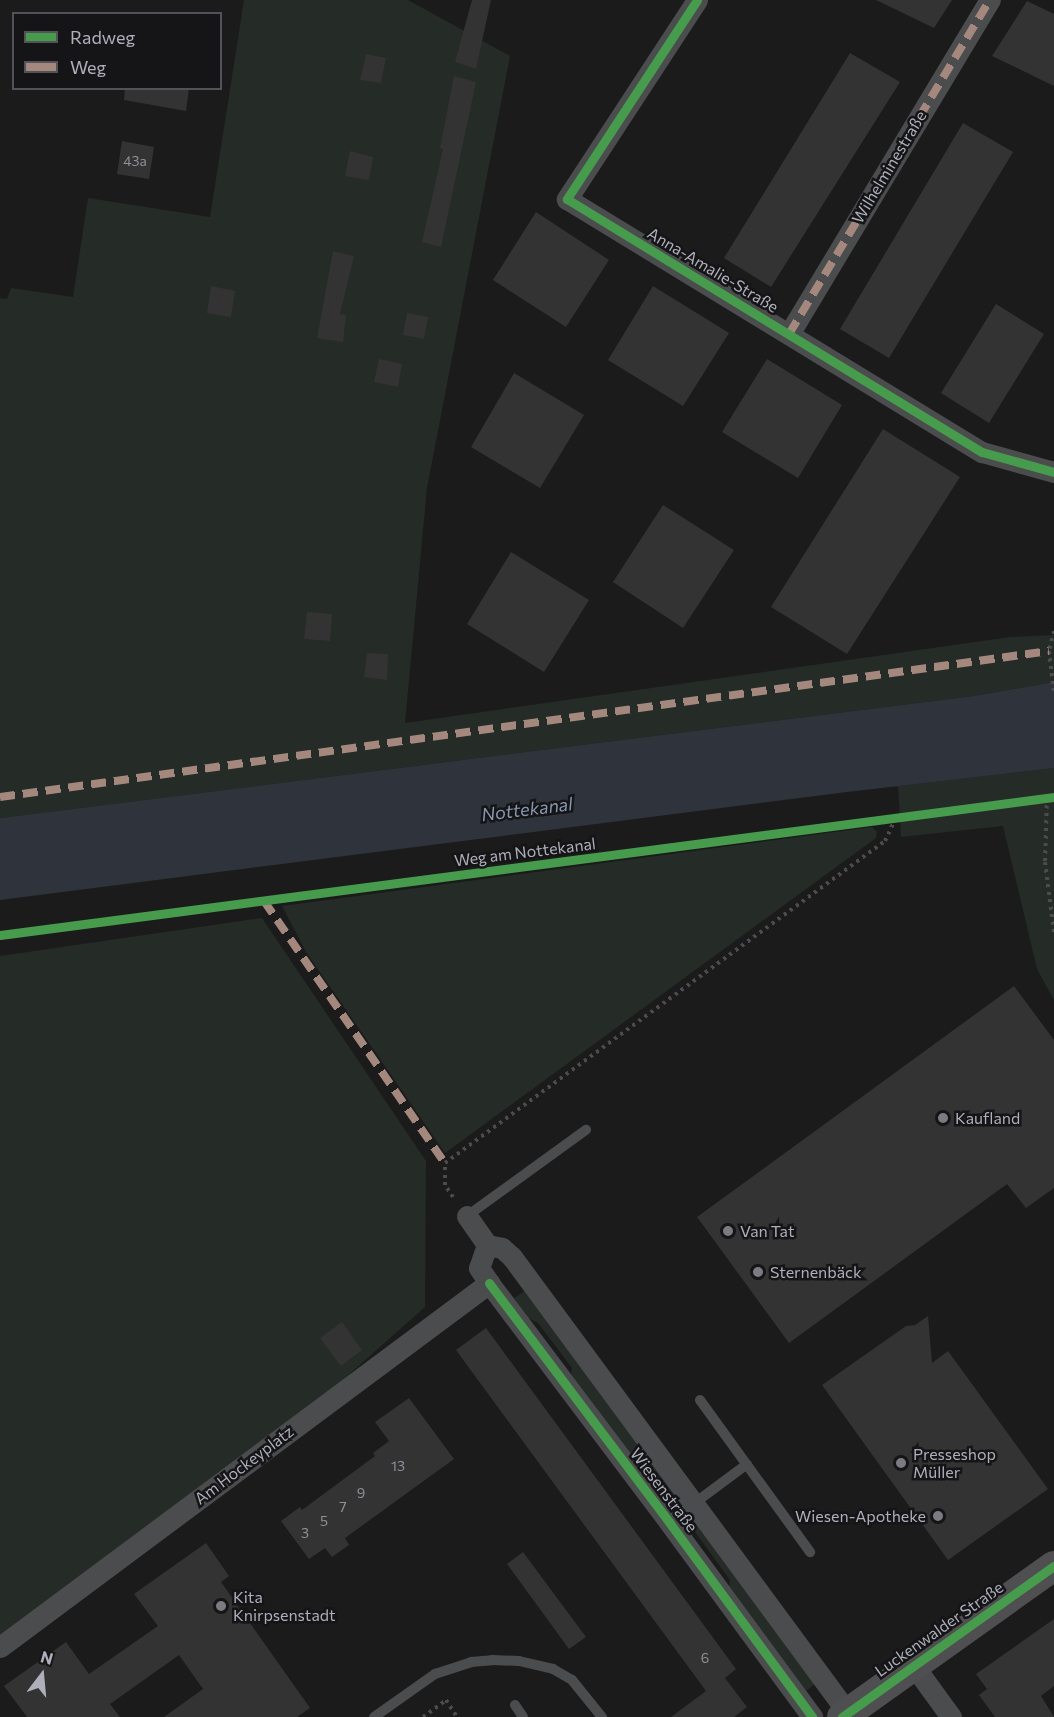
<!DOCTYPE html>
<meta charset="utf-8">
<style>
body{margin:0}
#map{position:relative;width:1054px;height:1717px;overflow:hidden;background:#1b1b1b;font-family:Commissioner,sans-serif}
div>[style]{position:absolute}
.green>*{inset:0;background:#252b26}
.water>*{inset:0;background:#2f343c}
.building>*{inset:0;background:#333}
.path>*{height:4px;margin-top:-2px;transform-origin:0;background:repeating-linear-gradient(90deg,#4c4c4f 0 3px,transparent 0 7.5px)}
.lane>*{height:10px;margin:-5px;padding:0 5px;transform-origin:5px;border-radius:5px;background:#4b4c4d}
.street>*{height:21px;margin:-10.5px;padding:0 10.5px;transform-origin:10.5px;border-radius:10.5px;background:#4b4c4d}
.secondary>*{height:30px;margin:-15px;padding:0 15px;transform-origin:15px;border-radius:15px;background:#4f4f52}
.quiet>*{height:8px;margin-top:-4px;transform-origin:0;background:repeating-linear-gradient(90deg,#a5887d 0 15px,transparent 0 23px)}
.cycleway>*{height:9px;margin:-4.5px;padding:0 4.5px;transform-origin:4.5px;border-radius:4.5px;background:#469c4c}
.dots>*{width:16px;height:16px;translate:-50% -50%;box-sizing:border-box;border:3px solid #151517;border-radius:50%}
span{translate:-50% -50%;white-space:nowrap;text-align:center;line-height:1.15;-webkit-text-stroke:5px #151517;paint-order:stroke}
.number-label{font-size:14px;color:#8f9098}
.number-label span{-webkit-text-stroke-width:0}
.street-label{font-size:16px;color:#aeafba}
.poi-label{font-size:16px;color:#aeafba}
.left{translate:0 -50%;text-align:left}
.right{translate:-100% -50%;text-align:right}
.water-label{font-size:18px;color:#8898b1;font-style:italic}
.legend{position:absolute;left:12px;top:12px;width:210px;height:78px;box-sizing:border-box;background:#151517;border:2px solid #525358;margin:0;padding:8px 10px;list-style:none;font-size:18px;color:#aeafba}
.legend li{display:flex;align-items:center;gap:12px;height:30px}
.legend b{width:30px;border:2px solid #525358}
.north{position:absolute;left:12px;top:1645px;width:60px;height:60px;-webkit-text-stroke:4px #151517;paint-order:stroke;rotate:16deg;font-size:16px;font-weight:700;line-height:24px;text-align:center;color:#aeafba}
.north::after{content:'';display:block;margin:auto;width:21px;height:27px;background:#aeafba;clip-path:polygon(50% 0,100% 100%,50% 72%,0 100%)}
</style>
<div id="map">
<div class="green">
<i style="clip-path:polygon(244px 0,408px 0,510px 56px,427px 488px,405px 723px,1010px 637px,1054px 635px,1054px 682px,974px 696px,0 818px,0 298px,7px 299px,11px 288px,73px 297px,88px 198px,210px 217px)"></i>
<i style="clip-path:polygon(1054px 768px,1054px 1000px,1037px 969px,1003px 826px,901px 837px,898px 786px)"></i>
<i style="clip-path:polygon(872px 827px,877px 832px,876px 838px,445px 1153px,306px 952px,282px 906px)"></i>
<i style="clip-path:polygon(262px 918px,426px 1161px,425px 1307px,327px 1394px,0 1642px,0 956px)"></i>
<i style="clip-path:polygon(528px 1289px,678px 1497px,668px 1505px,571px 1374px,572px 1368px,538px 1323px,528px 1318px,514px 1298px)"></i>
<i style="clip-path:polygon(690px 1514px,815px 1684px,806px 1691px,729px 1587px,730px 1580px,687px 1521px)"></i>
</div>
<div class="water">
<i style="clip-path:polygon(1054px 682px,1054px 768px,847px 792px,0 900px,0 818px,974px 696px)"></i>
</div>
<div class="building">
<i style="clip-path:polygon(472px 0,491px 0,476px 69px,455px 62px)"></i>
<i style="clip-path:polygon(876px 0,952px 0,934px 28px)"></i>
<i style="clip-path:polygon(1027px 1px,1054px 14px,1054px 86px,992px 56px)"></i>
<i style="clip-path:polygon(850px 53px,900px 82px,771px 287px,724px 258px)"></i>
<i style="clip-path:polygon(366px 54px,386px 58px,381px 83px,360px 80px)"></i>
<i style="clip-path:polygon(454px 76px,476px 82px,441px 247px,422px 242px,443px 149px,440px 148px)"></i>
<i style="clip-path:polygon(125px 88px,189px 88px,186px 111px,124px 100px)"></i>
<i style="clip-path:polygon(963px 123px,1013px 152px,889px 358px,840px 329px)"></i>
<i style="clip-path:polygon(122px 141px,154px 147px,149px 179px,117px 174px)"></i>
<i style="clip-path:polygon(350px 151px,373px 157px,369px 180px,345px 176px)"></i>
<i style="clip-path:polygon(536px 212px,609px 260px,566px 327px,493px 280px)"></i>
<i style="clip-path:polygon(333px 251px,354px 256px,340px 314px,346px 315px,343px 342px,317px 338px)"></i>
<i style="clip-path:polygon(211px 286px,235px 291px,231px 317px,207px 313px)"></i>
<i style="clip-path:polygon(653px 286px,729px 333px,683px 406px,608px 360px)"></i>
<i style="clip-path:polygon(996px 304px,1044px 334px,989px 423px,941px 393px)"></i>
<i style="clip-path:polygon(407px 313px,428px 317px,424px 339px,403px 335px)"></i>
<i style="clip-path:polygon(379px 359px,402px 364px,398px 387px,374px 382px)"></i>
<i style="clip-path:polygon(767px 359px,842px 405px,798px 478px,722px 432px)"></i>
<i style="clip-path:polygon(514px 373px,584px 415px,540px 488px,471px 447px)"></i>
<i style="clip-path:polygon(883px 429px,960px 477px,847px 654px,771px 607px)"></i>
<i style="clip-path:polygon(663px 505px,734px 550px,683px 628px,613px 582px)"></i>
<i style="clip-path:polygon(511px 552px,589px 600px,544px 672px,467px 624px)"></i>
<i style="clip-path:polygon(307px 612px,332px 614px,330px 641px,304px 639px)"></i>
<i style="clip-path:polygon(367px 653px,388px 654px,387px 680px,364px 677px)"></i>
<i style="clip-path:polygon(1014px 986px,1054px 1040px,1054px 1188px,1026px 1208px,1007px 1184px,789px 1343px,697px 1217px)"></i>
<i style="clip-path:polygon(928px 1316px,932px 1363px,948px 1351px,1048px 1489px,948px 1560px,822px 1385px,906px 1326px,915px 1325px)"></i>
<i style="clip-path:polygon(342px 1322px,362px 1350px,341px 1366px,320px 1338px)"></i>
<i style="clip-path:polygon(486px 1328px,736px 1669px,725px 1678px,747px 1707px,734px 1717px,671px 1717px,706px 1691px,456px 1350px)"></i>
<i style="clip-path:polygon(409px 1398px,454px 1459px,345px 1538px,349px 1545px,332px 1557px,325px 1548px,309px 1559px,281px 1521px,300px 1507px,302px 1510px,375px 1456px,373px 1453px,389px 1441px,375px 1422px)"></i>
<i style="clip-path:polygon(206px 1543px,229px 1576px,221px 1582px,310px 1708px,297px 1717px,164px 1717px,203px 1689px,179px 1655px,110px 1704px,120px 1717px,27px 1717px,4px 1686px,66px 1642px,89px 1674px,158px 1626px,134px 1594px)"></i>
<i style="clip-path:polygon(523px 1552px,586px 1637px,569px 1649px,507px 1564px)"></i>
<i style="clip-path:polygon(1054px 1619px,1054px 1686px,1041px 1696px,1054px 1717px,995px 1717px,979px 1695px,987px 1689px,976px 1674px)"></i>
</div>
<div class="path">
<i style="left:1054px;top:631px;width:21px;rotate:104deg"></i>
<i style="left:1049px;top:651px;width:42px;rotate:83.2deg"></i>
<i style="left:1047px;top:798px;width:64px;rotate:91.8deg"></i>
<i style="left:1045px;top:862px;width:71px;rotate:82.7deg"></i>
<i style="left:0;top:935px;width:1063px;rotate:-7.46deg"></i>
<i style="left:453px;top:1197px;width:14px;rotate:-124deg"></i>
<i style="left:445px;top:1185px;width:22px;rotate:-90deg"></i>
<i style="left:445px;top:1163px;width:545px;rotate:-36.2deg"></i>
<i style="left:885px;top:841px;width:23px;rotate:-65deg"></i>
<i style="left:423px;top:1717px;width:29px;rotate:-36deg"></i>
<i style="left:446px;top:1700px;width:20px;rotate:57deg"></i>
</div>
<div class="lane">
<i style="left:467px;top:1216px;width:147px;rotate:-35.9deg"></i>
<i style="left:700px;top:1400px;width:188px;rotate:54.1deg"></i>
<i style="left:669px;top:1522px;width:97px;rotate:-36.6deg"></i>
<i style="left:515px;top:1705px;width:14px;rotate:56deg"></i>
<i style="left:374px;top:1717px;width:75px;rotate:-35.2deg"></i>
<i style="left:435px;top:1674px;width:38px;rotate:-18deg"></i>
<i style="left:471px;top:1662px;width:21px;rotate:-5deg"></i>
<i style="left:492px;top:1660px;width:27px;rotate:2deg"></i>
<i style="left:519px;top:1661px;width:35px;rotate:13deg"></i>
<i style="left:553px;top:1669px;width:22px;rotate:30deg"></i>
<i style="left:572px;top:1680px;width:48px;rotate:51deg"></i>
</div>
<div class="street">
<i style="left:697px;top:0;width:238px;rotate:123.2deg"></i>
<i style="left:567px;top:199px;width:486px;rotate:31.4deg"></i>
<i style="left:982px;top:452px;width:75px;rotate:15.5deg"></i>
<i style="left:789px;top:334px;width:390px;rotate:-59deg"></i>
<i style="left:467px;top:1216px;width:35px;rotate:55deg"></i>
<i style="left:487px;top:1245px;width:15px;rotate:11deg"></i>
<i style="left:502px;top:1248px;width:13px;rotate:42deg"></i>
<i style="left:512px;top:1257px;width:566px;rotate:53.62deg"></i>
<i style="left:487px;top:1245px;width:24px;rotate:109deg"></i>
<i style="left:479px;top:1268px;width:18px;rotate:56deg"></i>
<i style="left:489px;top:1283px;width:299px;rotate:53deg"></i>
<i style="left:669px;top:1522px;width:242px;rotate:53.7deg"></i>
<i style="left:0;top:1647px;width:610px;rotate:-36.66deg"></i>
<i style="left:914px;top:1666px;width:63px;rotate:54deg"></i>
</div>
<div class="secondary">
<i style="left:842px;top:1717px;width:260px;rotate:-35.5deg"></i>
</div>
<div class="quiet">
<i style="left:789px;top:334px;width:390px;rotate:-59deg"></i>
<i style="left:0;top:797px;width:1059px;rotate:-7.92deg"></i>
<i style="left:264px;top:901px;width:318px;rotate:55.4deg"></i>
</div>
<div class="cycleway">
<i style="left:697px;top:0;width:238px;rotate:123.2deg"></i>
<i style="left:567px;top:199px;width:486px;rotate:31.4deg"></i>
<i style="left:982px;top:452px;width:75px;rotate:15.5deg"></i>
<i style="left:0;top:935px;width:1063px;rotate:-7.46deg"></i>
<i style="left:489px;top:1283px;width:299px;rotate:53deg"></i>
<i style="left:669px;top:1522px;width:242px;rotate:53.7deg"></i>
<i style="left:842px;top:1717px;width:260px;rotate:-35.5deg"></i>
</div>
<div class="dots">
<i style="left:943px;top:1118px;background:#7b7b82"></i>
<i style="left:728px;top:1231px;background:#7b7b82"></i>
<i style="left:758px;top:1272px;background:#7b7b82"></i>
<i style="left:901px;top:1463px;background:#7b7b82"></i>
<i style="left:938px;top:1516px;background:#7b7b82"></i>
<i style="left:221px;top:1606px;background:#7b7b82"></i>
</div>
<div class="number-label">
<span style="left:135px;top:161px">43a</span>
<span style="left:398px;top:1466px">13</span>
<span style="left:361px;top:1493px">9</span>
<span style="left:343px;top:1507px">7</span>
<span style="left:324px;top:1521px">5</span>
<span style="left:305px;top:1533px">3</span>
<span style="left:705px;top:1658px">6</span>
</div>
<div class="street-label">
<span style="left:889px;top:167px;rotate:-59deg">Wilhelminestraße</span>
<span style="left:713px;top:270px;rotate:31deg">Anna-Amalie-Straße</span>
<span style="left:525px;top:852px;rotate:-7deg">Weg am Nottekanal</span>
<span style="left:244px;top:1465px;rotate:-37deg">Am Hockeyplatz</span>
<span style="left:664px;top:1490px;rotate:53deg">Wiesenstraße</span>
<span style="left:939px;top:1629px;rotate:-35deg">Luckenwalder Straße</span>
</div>
<div class="poi-label">
<span class="left" style="left:955px;top:1118px">Kaufland</span>
<span class="left" style="left:740px;top:1231px">Van Tat</span>
<span class="left" style="left:770px;top:1272px">Sternenbäck</span>
<span class="left" style="left:913px;top:1463px">Presseshop<br>Müller</span>
<span class="right" style="left:926px;top:1516px">Wiesen-Apotheke</span>
<span class="left" style="left:233px;top:1606px">Kita<br>Knirpsenstadt</span>
</div>
<div class="water-label">
<span style="left:527px;top:809px;rotate:-7deg">Nottekanal</span>
</div>
<ul class="legend">
<li><b style="height:8px;background:#469c4c"></b>Radweg</li>
<li><b style="height:8px;background:#a5887d"></b>Weg</li>
</ul>
<div class="north">N</div>
</div>
